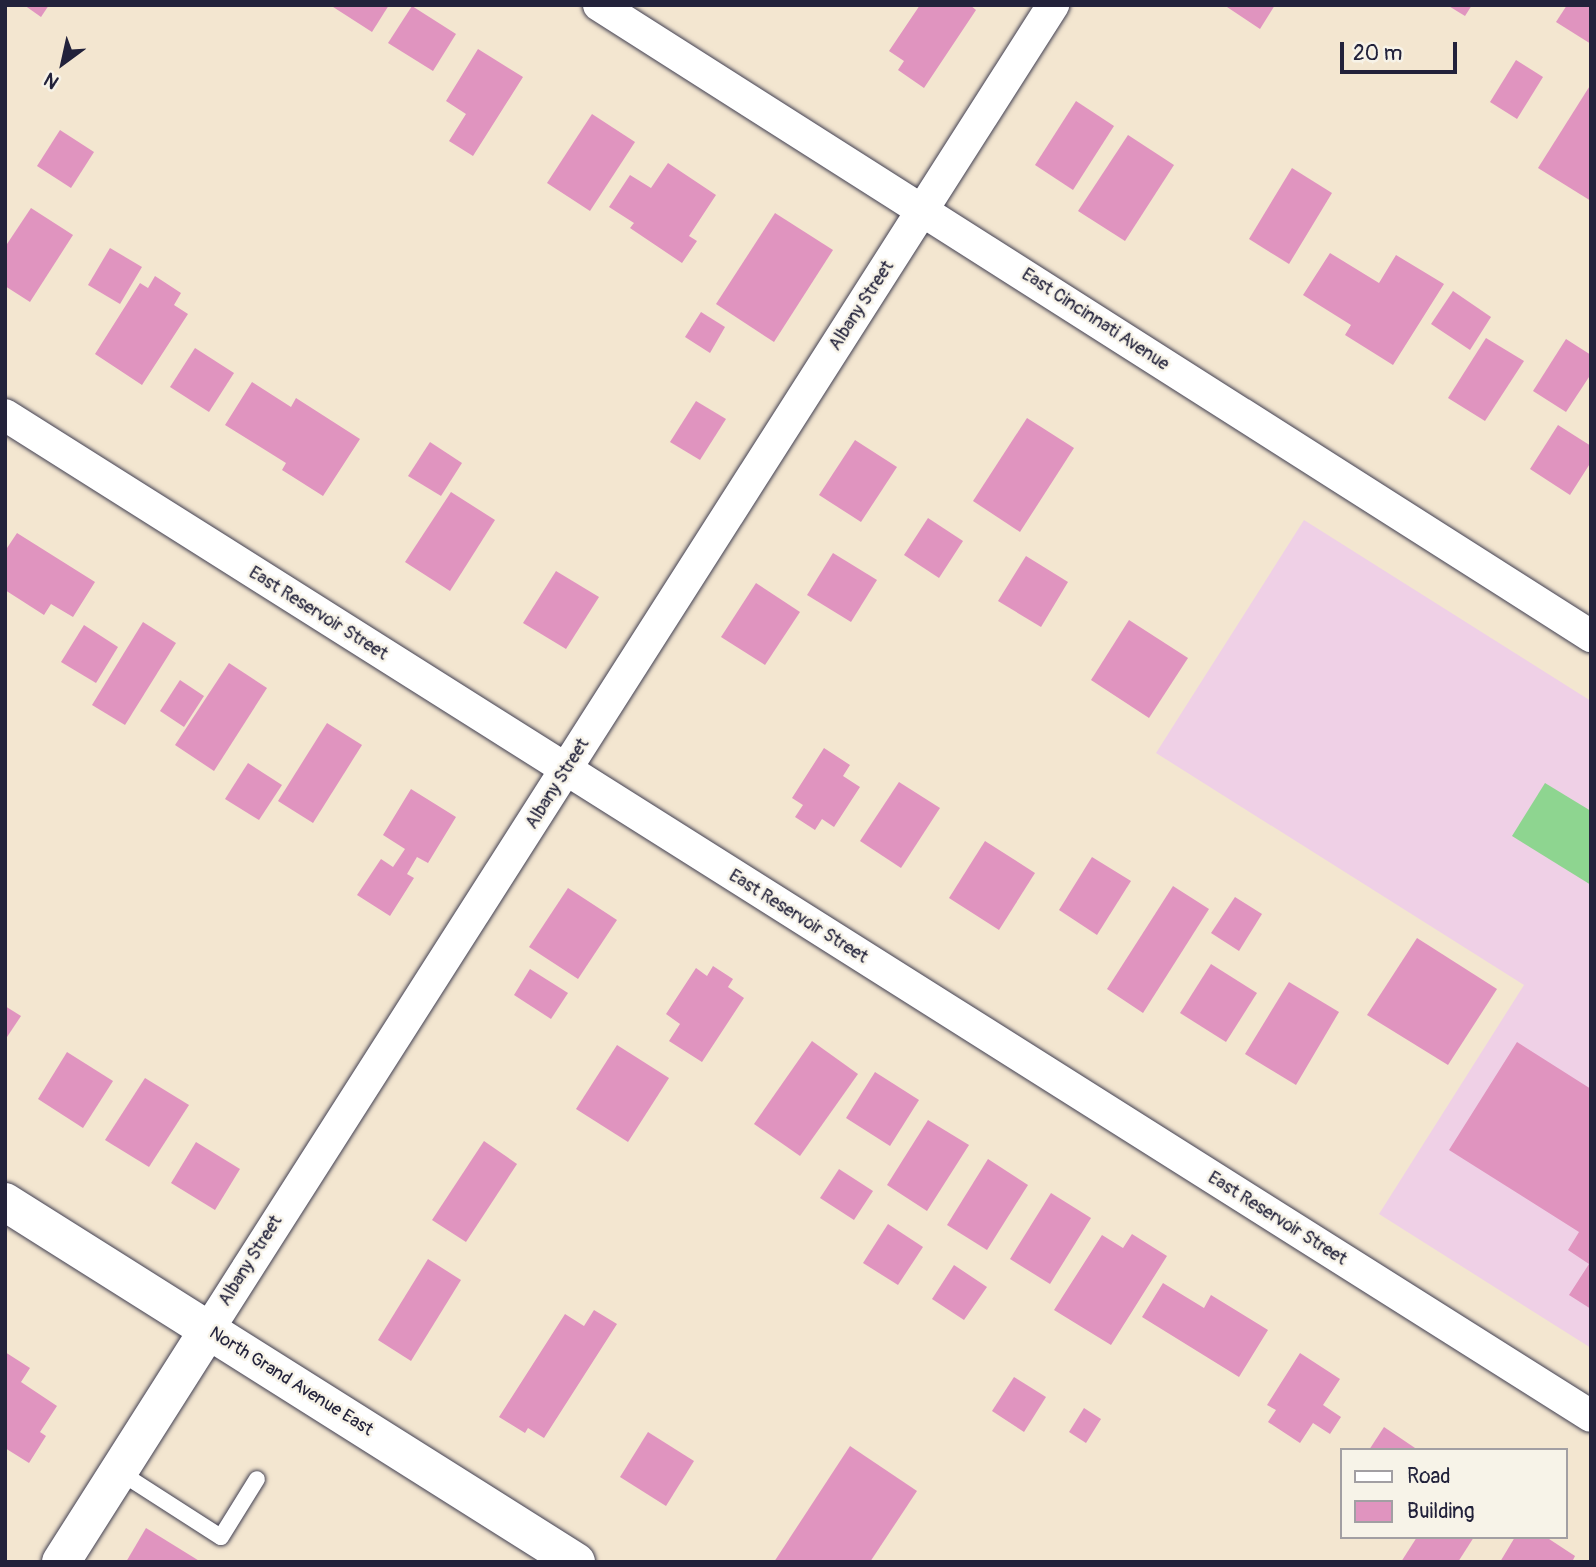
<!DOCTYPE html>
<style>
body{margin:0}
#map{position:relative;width:1596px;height:1567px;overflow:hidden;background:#f3e6d0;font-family:Pangolin,sans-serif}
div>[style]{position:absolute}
.built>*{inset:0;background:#efd0e6}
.green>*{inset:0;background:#8ed590}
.building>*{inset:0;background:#e094bf}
.roads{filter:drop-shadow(0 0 2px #413f51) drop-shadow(0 0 2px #413f51)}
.lane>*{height:16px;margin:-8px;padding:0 8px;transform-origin:8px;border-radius:8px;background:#fff}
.street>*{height:32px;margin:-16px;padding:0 16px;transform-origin:16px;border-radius:16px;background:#fff}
.secondary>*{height:38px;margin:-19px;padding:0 19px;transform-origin:19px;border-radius:19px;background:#fff}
span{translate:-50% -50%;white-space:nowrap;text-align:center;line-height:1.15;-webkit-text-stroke:5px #f7f3e8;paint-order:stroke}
.street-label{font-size:18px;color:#22223b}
.frame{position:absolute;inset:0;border:7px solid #22223b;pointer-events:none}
.legend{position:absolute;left:1340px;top:1448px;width:228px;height:91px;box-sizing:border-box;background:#f7f3e8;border:2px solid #a29fa3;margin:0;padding:9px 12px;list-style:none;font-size:21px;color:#22223b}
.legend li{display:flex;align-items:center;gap:14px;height:35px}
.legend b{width:35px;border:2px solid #a29fa3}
.north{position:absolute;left:28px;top:28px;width:70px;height:70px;-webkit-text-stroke:5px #f7f3e8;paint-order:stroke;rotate:213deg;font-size:19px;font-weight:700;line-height:28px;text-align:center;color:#22223b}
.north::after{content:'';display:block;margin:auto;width:24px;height:32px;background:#22223b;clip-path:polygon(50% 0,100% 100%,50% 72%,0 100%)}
.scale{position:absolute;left:1340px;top:42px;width:117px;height:32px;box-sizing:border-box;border:4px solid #22223b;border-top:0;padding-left:9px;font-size:21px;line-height:24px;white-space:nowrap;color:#22223b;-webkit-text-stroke:5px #f7f3e8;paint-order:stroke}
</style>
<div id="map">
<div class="built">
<i style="clip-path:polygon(1304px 520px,1591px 701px,1591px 1348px,1379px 1214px,1524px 985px,1156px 753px)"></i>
</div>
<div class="green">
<i style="clip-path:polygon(1545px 783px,1591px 811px,1591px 885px,1512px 836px)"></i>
</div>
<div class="building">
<i style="clip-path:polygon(24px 5px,49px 5px,41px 17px)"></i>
<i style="clip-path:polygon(330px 5px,389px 5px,372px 32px)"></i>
<i style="clip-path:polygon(920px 5px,970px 5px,976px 10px,924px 88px,898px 70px,904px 61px,889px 51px)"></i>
<i style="clip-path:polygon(1224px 5px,1275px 5px,1260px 29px)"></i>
<i style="clip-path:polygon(1447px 5px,1472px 5px,1465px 16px)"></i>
<i style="clip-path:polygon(1567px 5px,1591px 5px,1591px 44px,1556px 22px)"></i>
<i style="clip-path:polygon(412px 6px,456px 34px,433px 71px,388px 43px)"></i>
<i style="clip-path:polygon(478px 49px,523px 77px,473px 156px,449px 141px,466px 114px,446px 101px)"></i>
<i style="clip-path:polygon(1516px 60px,1543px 77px,1517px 119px,1490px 102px)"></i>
<i style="clip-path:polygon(1591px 84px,1591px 201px,1538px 168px)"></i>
<i style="clip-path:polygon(1076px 101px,1114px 126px,1073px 190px,1035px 165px)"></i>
<i style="clip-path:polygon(592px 114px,635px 142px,590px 211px,547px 183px)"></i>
<i style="clip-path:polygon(60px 130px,94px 152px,71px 188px,37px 166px)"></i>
<i style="clip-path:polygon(1128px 135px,1174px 165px,1125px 241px,1078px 211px)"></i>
<i style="clip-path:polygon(668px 163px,716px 195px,689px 236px,697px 241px,682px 263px,630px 228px,634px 223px,609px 207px,630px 175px,651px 188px)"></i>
<i style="clip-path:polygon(1292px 168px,1332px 193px,1289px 264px,1249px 239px)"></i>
<i style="clip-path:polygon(31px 208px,73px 235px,30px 302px,5px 286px,5px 247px)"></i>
<i style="clip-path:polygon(775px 213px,833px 250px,774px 342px,716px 304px)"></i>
<i style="clip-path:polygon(110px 248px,142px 267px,120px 304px,88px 285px)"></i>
<i style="clip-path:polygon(1330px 253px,1379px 283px,1396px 255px,1444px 284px,1393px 365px,1345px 335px,1351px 325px,1303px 295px)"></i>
<i style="clip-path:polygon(155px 276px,181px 293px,174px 305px,188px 314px,142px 385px,95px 354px,140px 283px,148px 288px)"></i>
<i style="clip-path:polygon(1453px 291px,1491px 317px,1470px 350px,1431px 324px)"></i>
<i style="clip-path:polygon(701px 312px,725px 327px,710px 353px,685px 337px)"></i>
<i style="clip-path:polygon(1486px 338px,1524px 361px,1485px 421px,1448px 398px)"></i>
<i style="clip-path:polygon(1566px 339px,1591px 355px,1591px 374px,1566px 412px,1533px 391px)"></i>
<i style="clip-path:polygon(195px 348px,234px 373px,209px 412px,170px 387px)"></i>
<i style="clip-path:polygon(252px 382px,291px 407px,296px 398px,360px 439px,323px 496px,282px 470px,286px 463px,225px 425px)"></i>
<i style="clip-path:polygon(696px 401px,726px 419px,700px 460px,670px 442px)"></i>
<i style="clip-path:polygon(1027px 418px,1074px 448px,1020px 532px,973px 501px)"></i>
<i style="clip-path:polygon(1558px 425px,1591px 446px,1591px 462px,1570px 495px,1530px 469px)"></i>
<i style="clip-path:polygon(855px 440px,897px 467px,861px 522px,819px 495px)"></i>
<i style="clip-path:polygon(430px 442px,462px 463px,441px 496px,408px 476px)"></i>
<i style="clip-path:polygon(451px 492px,495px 520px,450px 591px,405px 562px)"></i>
<i style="clip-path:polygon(928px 518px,963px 541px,939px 578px,904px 555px)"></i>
<i style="clip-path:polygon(17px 533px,95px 582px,73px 617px,51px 604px,44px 615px,5px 590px,5px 551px)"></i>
<i style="clip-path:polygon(833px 553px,877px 580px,851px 622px,807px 595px)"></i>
<i style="clip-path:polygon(1026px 556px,1068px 582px,1041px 627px,998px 601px)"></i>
<i style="clip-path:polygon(556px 571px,599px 597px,566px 649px,523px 623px)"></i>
<i style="clip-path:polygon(756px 583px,800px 612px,765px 665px,721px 637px)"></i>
<i style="clip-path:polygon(1129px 620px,1188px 658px,1149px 718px,1091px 680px)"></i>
<i style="clip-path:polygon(143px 622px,176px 643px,125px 725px,92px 705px)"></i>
<i style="clip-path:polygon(84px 625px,118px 647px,96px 683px,61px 662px)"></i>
<i style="clip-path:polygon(229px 663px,267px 688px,214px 771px,175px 745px)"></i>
<i style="clip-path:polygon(180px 680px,204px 696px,184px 727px,160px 711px)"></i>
<i style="clip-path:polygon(327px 723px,362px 745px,313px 823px,278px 801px)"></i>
<i style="clip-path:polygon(824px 748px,850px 765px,843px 776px,860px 787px,834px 827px,822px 819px,815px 830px,795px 817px,803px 805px,792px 798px)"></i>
<i style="clip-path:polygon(248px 763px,282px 785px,259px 820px,225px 799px)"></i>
<i style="clip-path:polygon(899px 782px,940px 808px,901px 868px,860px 841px)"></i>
<i style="clip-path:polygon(411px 789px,456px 817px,428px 863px,417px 857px,407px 874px,414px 878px,390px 916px,357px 895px,381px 859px,393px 867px,405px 849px,383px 835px)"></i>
<i style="clip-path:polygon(985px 841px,1035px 873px,999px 930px,949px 898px)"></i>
<i style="clip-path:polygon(1092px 857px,1131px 881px,1097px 935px,1059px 910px)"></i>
<i style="clip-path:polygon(1173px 886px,1209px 909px,1143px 1013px,1107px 989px)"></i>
<i style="clip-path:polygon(568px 888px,617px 920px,578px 979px,529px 947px)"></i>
<i style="clip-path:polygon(1235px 897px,1262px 914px,1239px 951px,1211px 933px)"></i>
<i style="clip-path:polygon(1417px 938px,1497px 989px,1448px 1065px,1367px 1015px)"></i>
<i style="clip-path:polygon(1211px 964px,1257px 993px,1226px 1042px,1180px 1013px)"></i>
<i style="clip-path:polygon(713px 966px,733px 979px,728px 987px,744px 998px,702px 1062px,669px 1041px,680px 1024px,666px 1014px,696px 968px,707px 976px)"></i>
<i style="clip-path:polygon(530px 969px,568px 993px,551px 1019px,514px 995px)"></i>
<i style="clip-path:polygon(1289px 982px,1339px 1012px,1296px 1085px,1245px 1054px)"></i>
<i style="clip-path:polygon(5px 1006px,21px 1016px,5px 1040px)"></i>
<i style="clip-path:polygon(812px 1041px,858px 1074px,800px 1156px,754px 1124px)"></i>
<i style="clip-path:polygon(1517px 1042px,1591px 1089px,1591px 1309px,1569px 1295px,1589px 1264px,1568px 1250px,1579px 1232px,1449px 1150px)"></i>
<i style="clip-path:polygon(617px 1045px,669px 1078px,628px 1142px,576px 1109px)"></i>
<i style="clip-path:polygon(67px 1052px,113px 1081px,83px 1128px,38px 1099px)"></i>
<i style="clip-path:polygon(875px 1072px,919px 1100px,890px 1146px,846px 1118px)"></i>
<i style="clip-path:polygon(145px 1078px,189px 1105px,149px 1167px,105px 1140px)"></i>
<i style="clip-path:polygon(928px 1120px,969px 1145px,927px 1211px,887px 1185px)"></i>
<i style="clip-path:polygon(484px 1141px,517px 1164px,466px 1242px,432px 1220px)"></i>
<i style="clip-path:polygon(196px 1142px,240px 1169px,215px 1210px,171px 1183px)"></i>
<i style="clip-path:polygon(988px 1159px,1028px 1185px,987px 1250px,947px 1225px)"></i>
<i style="clip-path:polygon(839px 1169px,873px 1191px,854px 1220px,820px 1198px)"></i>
<i style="clip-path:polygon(1051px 1193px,1091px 1218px,1050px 1284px,1010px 1259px)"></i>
<i style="clip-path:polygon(888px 1224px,923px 1247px,898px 1285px,863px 1263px)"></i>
<i style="clip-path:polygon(1132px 1234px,1167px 1256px,1111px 1345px,1054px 1310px,1102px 1235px,1123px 1248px)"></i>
<i style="clip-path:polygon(428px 1259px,461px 1280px,411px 1361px,378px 1340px)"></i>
<i style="clip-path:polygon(954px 1265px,987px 1287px,964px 1320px,932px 1299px)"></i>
<i style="clip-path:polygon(1163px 1283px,1204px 1308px,1211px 1295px,1268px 1330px,1239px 1377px,1142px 1317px)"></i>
<i style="clip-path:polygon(594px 1310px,617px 1324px,544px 1438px,528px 1428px,525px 1433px,499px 1417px,565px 1314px,584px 1326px)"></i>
<i style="clip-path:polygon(5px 1352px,30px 1368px,21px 1382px,57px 1406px,40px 1432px,46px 1436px,29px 1463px,5px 1448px)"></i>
<i style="clip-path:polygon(1300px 1353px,1340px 1379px,1323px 1405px,1341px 1417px,1330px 1434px,1313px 1423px,1300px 1443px,1268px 1422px,1276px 1410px,1267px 1405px)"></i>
<i style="clip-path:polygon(1014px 1377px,1046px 1397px,1024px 1432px,992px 1411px)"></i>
<i style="clip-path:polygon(1084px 1408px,1101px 1419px,1086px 1443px,1069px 1432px)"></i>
<i style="clip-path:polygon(1384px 1427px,1418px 1450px,1369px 1450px)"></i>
<i style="clip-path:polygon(648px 1432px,694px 1461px,666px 1506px,620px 1477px)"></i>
<i style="clip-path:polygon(850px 1446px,917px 1491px,870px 1562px,774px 1562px)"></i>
<i style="clip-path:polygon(146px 1528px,201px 1562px,126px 1562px)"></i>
<i style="clip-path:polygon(1417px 1537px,1474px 1537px,1458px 1562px,1401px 1562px)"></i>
<i style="clip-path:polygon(1515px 1537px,1546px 1537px,1575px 1556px,1572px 1562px,1500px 1562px)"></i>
</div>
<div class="roads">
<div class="lane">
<i style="left:118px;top:1471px;width:122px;rotate:32.7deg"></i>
<i style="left:221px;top:1537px;width:68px;rotate:-58.2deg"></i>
</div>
<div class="street">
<i style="left:599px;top:5px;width:1176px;rotate:32.46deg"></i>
<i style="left:5px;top:415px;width:1875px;rotate:32.26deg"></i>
<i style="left:208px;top:1330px;width:1572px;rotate:-57.47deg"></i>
</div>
<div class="secondary">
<i style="left:5px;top:1202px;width:675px;rotate:32.23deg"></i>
<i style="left:61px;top:1562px;width:275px;rotate:-57.6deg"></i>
</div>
</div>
<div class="street-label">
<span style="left:862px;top:306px;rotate:-57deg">Albany Street</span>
<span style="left:1095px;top:320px;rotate:33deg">East Cincinnati Avenue</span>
<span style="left:318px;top:614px;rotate:32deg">East Reservoir Street</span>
<span style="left:558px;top:784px;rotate:-58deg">Albany Street</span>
<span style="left:798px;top:917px;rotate:32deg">East Reservoir Street</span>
<span style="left:1277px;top:1219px;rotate:32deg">East Reservoir Street</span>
<span style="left:251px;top:1261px;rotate:-58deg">Albany Street</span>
<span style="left:291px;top:1382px;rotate:32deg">North Grand Avenue East</span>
</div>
<div class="frame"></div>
<ul class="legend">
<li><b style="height:9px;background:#fff"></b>Road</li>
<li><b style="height:19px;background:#e094bf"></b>Building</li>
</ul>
<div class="north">N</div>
<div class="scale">20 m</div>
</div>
